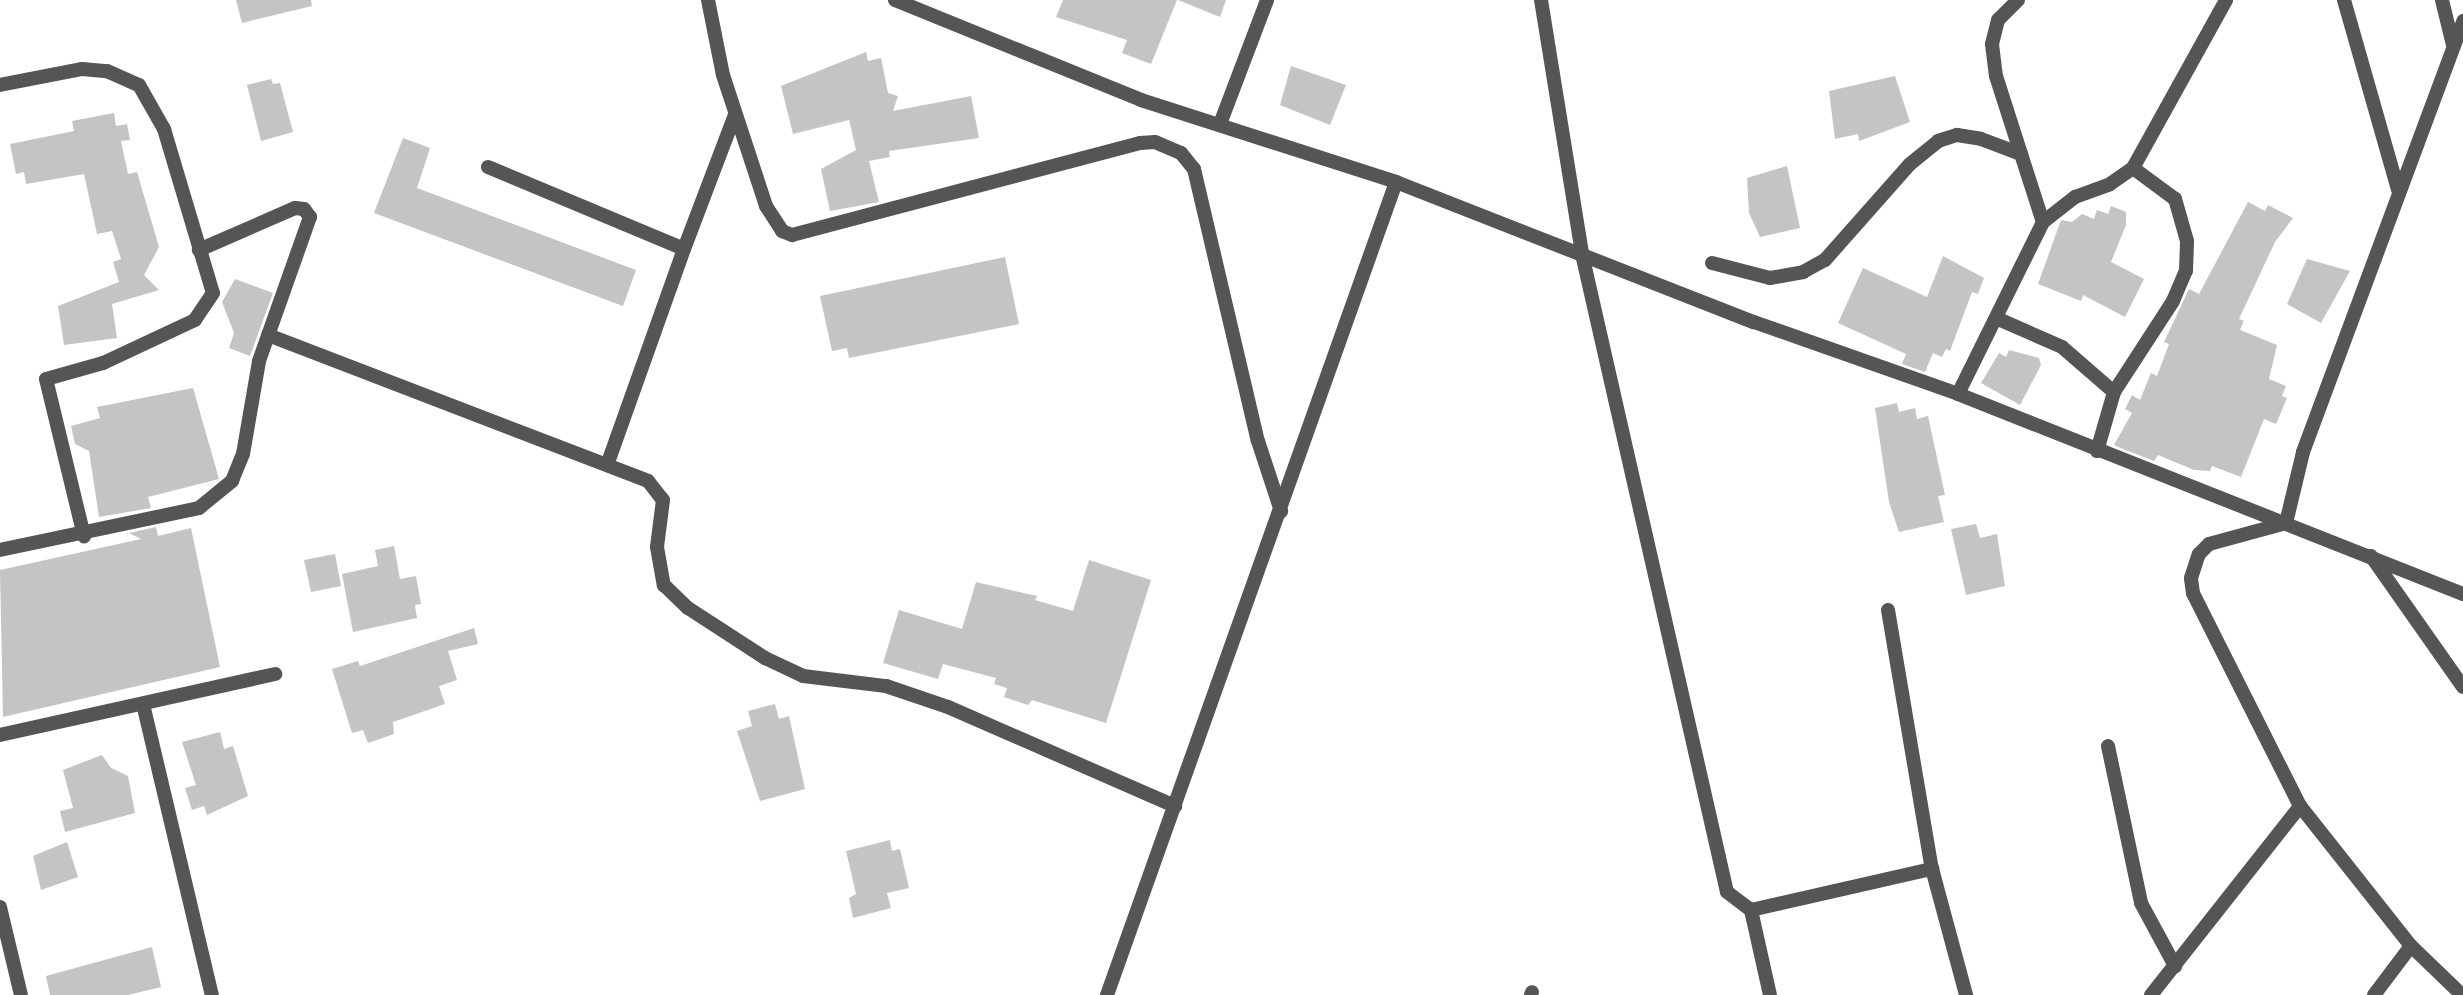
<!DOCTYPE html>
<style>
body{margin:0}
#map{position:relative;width:2463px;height:995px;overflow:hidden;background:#fff;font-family:Rubik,sans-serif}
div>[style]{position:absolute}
.building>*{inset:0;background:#c4c4c4}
.minor>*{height:14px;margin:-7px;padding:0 7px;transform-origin:7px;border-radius:7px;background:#555}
span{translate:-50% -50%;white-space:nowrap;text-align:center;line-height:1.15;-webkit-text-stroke:5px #fff;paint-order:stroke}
</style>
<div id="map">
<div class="building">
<i style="clip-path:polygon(236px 0,311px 0,312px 6px,242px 23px)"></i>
<i style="clip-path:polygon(1063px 0,1177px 0,1151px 64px,1122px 53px,1127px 40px,1056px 17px)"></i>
<i style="clip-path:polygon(1178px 0,1226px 0,1220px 17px)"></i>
<i style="clip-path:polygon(866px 52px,868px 61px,881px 58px,888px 93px,898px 96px,893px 111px,971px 96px,979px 138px,889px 151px,890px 157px,869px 161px,879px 202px,830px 211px,821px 169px,856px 150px,849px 120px,793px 134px,781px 86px)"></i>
<i style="clip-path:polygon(1291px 66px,1346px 85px,1330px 125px,1280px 105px)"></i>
<i style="clip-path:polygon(1895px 76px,1910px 122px,1859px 141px,1858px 134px,1835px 139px,1829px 91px)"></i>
<i style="clip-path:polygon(271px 79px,273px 84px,280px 83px,293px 132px,261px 141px,247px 85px)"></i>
<i style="clip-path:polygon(114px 113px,116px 126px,127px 124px,130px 140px,121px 141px,128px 174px,137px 172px,159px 247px,144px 275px,159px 290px,112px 304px,117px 338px,64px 345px,58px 306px,119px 282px,113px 262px,121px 259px,112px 231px,97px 234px,84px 174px,26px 184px,24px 172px,16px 174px,10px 144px,74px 131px,72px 121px)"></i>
<i style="clip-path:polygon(403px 138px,430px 148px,417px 188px,636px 270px,623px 306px,374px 213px)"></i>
<i style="clip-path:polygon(1787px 166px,1800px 228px,1760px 237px,1749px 213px,1747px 178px)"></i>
<i style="clip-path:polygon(2248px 202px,2265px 211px,2268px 205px,2293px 218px,2275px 242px,2239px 319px,2244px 321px,2240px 330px,2277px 345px,2269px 379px,2286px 386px,2282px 396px,2287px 398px,2276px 424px,2264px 419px,2241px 477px,2212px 466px,2210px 471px,2194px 470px,2158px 455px,2154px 461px,2118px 447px,2114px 445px,2132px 413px,2125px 409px,2132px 395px,2140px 400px,2151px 373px,2157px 376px,2169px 344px,2164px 342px,2189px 289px,2199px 294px)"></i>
<i style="clip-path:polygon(2111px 206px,2126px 212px,2126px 225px,2111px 262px,2144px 279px,2125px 317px,2083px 295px,2081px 301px,2038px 284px,2061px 220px,2072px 222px,2082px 214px,2094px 219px,2097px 210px,2108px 214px)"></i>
<i style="clip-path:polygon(1943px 256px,1984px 278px,1978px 294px,1972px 292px,1950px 351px,1946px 349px,1942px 357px,1933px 353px,1925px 372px,1902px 364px,1906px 354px,1838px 323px,1863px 268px,1927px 297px)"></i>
<i style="clip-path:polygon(1005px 257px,1019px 324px,849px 358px,847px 348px,832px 351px,820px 296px)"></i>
<i style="clip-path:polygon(2307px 259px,2350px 271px,2321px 323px,2287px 304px)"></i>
<i style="clip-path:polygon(235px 279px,273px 293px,250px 356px,229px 348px,234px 333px,222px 302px)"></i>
<i style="clip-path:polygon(2009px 350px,2039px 358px,2041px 365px,2020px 405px,1981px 383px,1999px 353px,2006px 357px)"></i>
<i style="clip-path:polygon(193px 388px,219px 479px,148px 497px,151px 508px,99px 517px,89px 451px,75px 444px,71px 426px,100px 418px,97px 407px)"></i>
<i style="clip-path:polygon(1897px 403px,1899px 412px,1915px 408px,1917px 419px,1928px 416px,1945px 495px,1938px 496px,1944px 522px,1899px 532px,1889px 502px,1875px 408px)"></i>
<i style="clip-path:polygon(1976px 524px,1980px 538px,1997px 534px,2005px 586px,1966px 595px,1951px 529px)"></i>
<i style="clip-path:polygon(156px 527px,158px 536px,191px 528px,220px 667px,3px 717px,0 570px,141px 539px,129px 533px)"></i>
<i style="clip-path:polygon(394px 546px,400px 579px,416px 576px,421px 604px,415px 605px,417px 618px,353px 632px,342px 574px,378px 566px,375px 550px)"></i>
<i style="clip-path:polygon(335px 554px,341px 586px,311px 592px,304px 560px)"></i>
<i style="clip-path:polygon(1089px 560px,1151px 580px,1106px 723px,1032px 700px,1028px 705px,1004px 697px,1007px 688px,994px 684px,996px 678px,943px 664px,938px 679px,883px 663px,899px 610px,962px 629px,976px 582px,1037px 596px,1035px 600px,1073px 611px)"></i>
<i style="clip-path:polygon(474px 628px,478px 644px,448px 651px,457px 680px,439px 686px,445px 704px,393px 722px,394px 734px,368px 743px,363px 730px,352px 733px,332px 669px,358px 661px,360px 666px)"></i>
<i style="clip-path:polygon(775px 704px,779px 719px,789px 716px,805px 789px,760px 801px,737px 731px,752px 726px,748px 711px)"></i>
<i style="clip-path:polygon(220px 732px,224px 749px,233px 746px,248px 796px,207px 815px,204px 806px,192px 810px,185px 788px,196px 785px,182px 742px)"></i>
<i style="clip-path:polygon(102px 755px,111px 768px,128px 776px,135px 813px,65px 832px,60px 811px,73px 808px,63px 770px)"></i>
<i style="clip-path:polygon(890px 840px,892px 851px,900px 849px,909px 888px,887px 893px,891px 908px,853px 918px,849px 898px,856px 894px,846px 851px)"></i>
<i style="clip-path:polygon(67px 842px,78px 877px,41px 890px,33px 856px)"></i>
<i style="clip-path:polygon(152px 947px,161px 987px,128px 995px,50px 995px,46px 976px)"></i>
</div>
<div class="minor">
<i style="left:708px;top:0;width:76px;rotate:78.7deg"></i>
<i style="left:723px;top:75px;width:138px;rotate:71.8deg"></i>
<i style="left:766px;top:206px;width:30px;rotate:57deg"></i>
<i style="left:782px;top:231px;width:11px;rotate:22deg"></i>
<i style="left:792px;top:235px;width:360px;rotate:-14.8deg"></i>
<i style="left:1140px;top:143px;width:15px;rotate:-4deg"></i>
<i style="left:1155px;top:142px;width:28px;rotate:23deg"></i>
<i style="left:1181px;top:153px;width:21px;rotate:51deg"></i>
<i style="left:1194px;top:169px;width:279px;rotate:76.8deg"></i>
<i style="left:1258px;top:441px;width:74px;rotate:71.8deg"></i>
<i style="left:895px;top:0;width:266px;rotate:22.1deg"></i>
<i style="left:1141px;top:100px;width:268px;rotate:17.8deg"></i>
<i style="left:1396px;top:182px;width:384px;rotate:21.4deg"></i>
<i style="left:1754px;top:322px;width:216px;rotate:19.4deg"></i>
<i style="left:1958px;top:394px;width:543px;rotate:21.61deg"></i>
<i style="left:1541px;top:0;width:257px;rotate:80.8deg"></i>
<i style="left:1582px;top:254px;width:654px;rotate:77.2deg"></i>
<i style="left:1727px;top:892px;width:30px;rotate:37deg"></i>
<i style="left:1751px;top:910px;width:186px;rotate:-12.8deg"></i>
<i style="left:2018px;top:0;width:28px;rotate:135deg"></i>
<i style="left:1998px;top:20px;width:25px;rotate:104deg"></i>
<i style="left:1992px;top:44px;width:32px;rotate:83deg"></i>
<i style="left:1996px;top:76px;width:153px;rotate:72.2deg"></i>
<i style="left:2344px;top:0;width:197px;rotate:74.1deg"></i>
<i style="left:2442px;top:0;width:46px;rotate:76.3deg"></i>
<i style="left:0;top:85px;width:84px;rotate:-11deg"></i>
<i style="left:82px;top:69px;width:25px;rotate:5deg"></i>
<i style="left:107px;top:71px;width:35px;rotate:24deg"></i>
<i style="left:139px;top:85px;width:51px;rotate:60.4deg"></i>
<i style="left:164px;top:129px;width:171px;rotate:73.4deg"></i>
<i style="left:213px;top:293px;width:32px;rotate:124deg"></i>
<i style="left:195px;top:320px;width:102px;rotate:154.9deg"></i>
<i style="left:103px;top:363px;width:59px;rotate:164.3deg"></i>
<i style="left:46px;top:379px;width:162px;rotate:76.4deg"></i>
<i style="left:1220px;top:124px;width:133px;rotate:-69.2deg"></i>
<i style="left:488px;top:167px;width:212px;rotate:22.7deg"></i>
<i style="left:684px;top:249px;width:227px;rotate:109.6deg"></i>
<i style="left:684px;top:249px;width:143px;rotate:-69.2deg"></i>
<i style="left:1712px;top:263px;width:60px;rotate:14.5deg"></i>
<i style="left:1770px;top:278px;width:34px;rotate:-10deg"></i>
<i style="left:1803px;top:272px;width:25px;rotate:-29deg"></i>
<i style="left:1825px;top:260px;width:128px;rotate:-48.5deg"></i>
<i style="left:1910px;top:164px;width:36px;rotate:-39deg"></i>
<i style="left:1938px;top:141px;width:20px;rotate:-18deg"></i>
<i style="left:1957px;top:135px;width:24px;rotate:9deg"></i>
<i style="left:1981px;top:139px;width:43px;rotate:20.6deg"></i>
<i style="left:1996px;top:318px;width:72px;rotate:23.7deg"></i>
<i style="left:2062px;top:347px;width:69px;rotate:40.9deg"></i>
<i style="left:268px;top:335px;width:407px;rotate:21deg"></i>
<i style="left:648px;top:481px;width:24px;rotate:52deg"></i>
<i style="left:663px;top:500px;width:47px;rotate:97.3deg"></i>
<i style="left:657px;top:547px;width:39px;rotate:80deg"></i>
<i style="left:664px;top:585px;width:33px;rotate:44deg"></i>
<i style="left:688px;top:608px;width:92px;rotate:33deg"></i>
<i style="left:765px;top:658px;width:42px;rotate:25.3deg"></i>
<i style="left:803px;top:676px;width:84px;rotate:6.9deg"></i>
<i style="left:886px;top:686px;width:65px;rotate:18.7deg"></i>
<i style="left:948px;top:707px;width:248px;rotate:23.6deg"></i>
<i style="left:1958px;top:394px;width:192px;rotate:-63.7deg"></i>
<i style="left:2043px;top:222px;width:41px;rotate:-38deg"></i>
<i style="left:2075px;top:197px;width:37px;rotate:-20deg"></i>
<i style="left:2110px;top:184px;width:28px;rotate:-35deg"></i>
<i style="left:2133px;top:168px;width:192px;rotate:-61deg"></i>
<i style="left:2097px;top:451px;width:61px;rotate:-73.9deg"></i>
<i style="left:2114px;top:392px;width:108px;rotate:-57deg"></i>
<i style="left:2173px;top:301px;width:33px;rotate:-67deg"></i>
<i style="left:2186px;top:271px;width:30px;rotate:-88deg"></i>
<i style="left:2187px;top:241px;width:44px;rotate:-105.9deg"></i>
<i style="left:2175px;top:199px;width:52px;rotate:-143.6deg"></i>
<i style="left:0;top:550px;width:203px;rotate:-11.9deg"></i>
<i style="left:199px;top:508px;width:43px;rotate:-39.3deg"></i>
<i style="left:232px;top:481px;width:29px;rotate:-68deg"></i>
<i style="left:243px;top:454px;width:94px;rotate:-80.2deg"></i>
<i style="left:259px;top:361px;width:153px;rotate:-70.5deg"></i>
<i style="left:310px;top:217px;width:10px;rotate:-127deg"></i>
<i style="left:304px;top:209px;width:9px;rotate:-174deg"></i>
<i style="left:295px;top:208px;width:105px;rotate:156.4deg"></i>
<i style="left:2371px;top:556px;width:160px;rotate:54.9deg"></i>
<i style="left:1888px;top:610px;width:259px;rotate:80.4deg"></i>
<i style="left:1931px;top:865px;width:135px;rotate:74.9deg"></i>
<i style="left:143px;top:704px;width:299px;rotate:76.7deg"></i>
<i style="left:0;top:735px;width:282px;rotate:-12.5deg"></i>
<i style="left:2108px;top:746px;width:160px;rotate:78.1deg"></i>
<i style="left:2141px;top:903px;width:72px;rotate:61.6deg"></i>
<i style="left:0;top:907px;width:90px;rotate:76.6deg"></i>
<i style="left:1751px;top:910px;width:87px;rotate:77.4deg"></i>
<i style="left:1107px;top:995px;width:863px;rotate:-70.43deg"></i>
<i style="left:1531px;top:995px;width:3px;rotate:-72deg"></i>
<i style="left:2151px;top:995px;width:241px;rotate:-51.7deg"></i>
<i style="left:2374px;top:995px;width:61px;rotate:-52.9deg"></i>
<i style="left:2462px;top:995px;width:71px;rotate:-136.1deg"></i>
<i style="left:2411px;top:946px;width:179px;rotate:-128.4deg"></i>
<i style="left:2300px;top:806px;width:238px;rotate:-116.7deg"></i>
<i style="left:2193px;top:593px;width:15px;rotate:-98deg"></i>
<i style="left:2191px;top:578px;width:25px;rotate:-72deg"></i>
<i style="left:2199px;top:554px;width:14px;rotate:-45deg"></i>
<i style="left:2209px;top:544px;width:80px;rotate:-15.3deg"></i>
<i style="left:2286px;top:523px;width:73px;rotate:-76.5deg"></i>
<i style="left:2303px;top:452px;width:460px;rotate:-69.6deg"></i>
</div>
</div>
